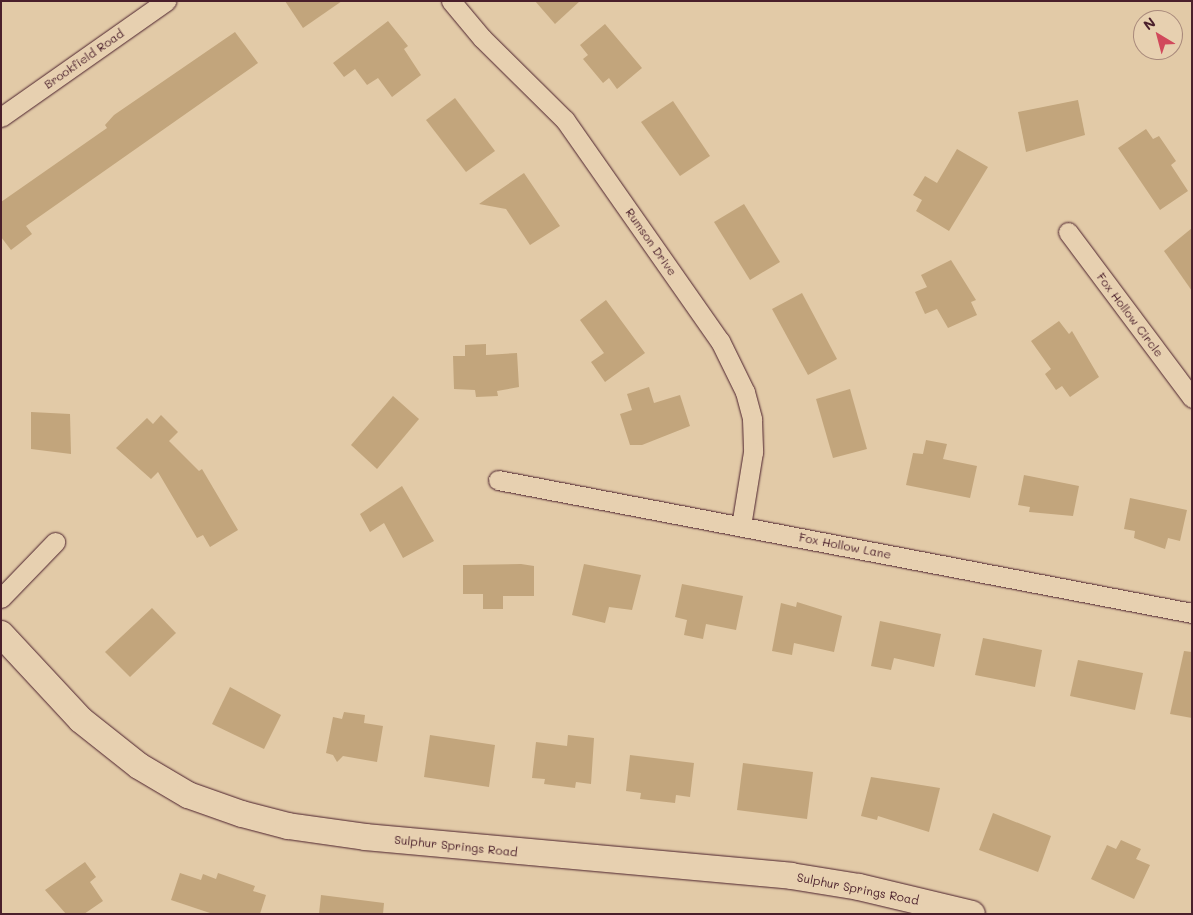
<!DOCTYPE html>
<style>
body{margin:0}
#map{position:relative;width:1193px;height:915px;overflow:hidden;background:#e2caa7;font-family:Mali,sans-serif}
div>[style]{position:absolute}
.building>*{inset:0;background:#c2a57c}
.roads{filter:drop-shadow(0 0 1px #4a1f2b) drop-shadow(0 0 1px #4a1f2b)}
.street>*{height:19px;margin:-9.5px;padding:0 9.5px;transform-origin:9.5px;border-radius:9.5px;background:#e7d0b0}
.secondary>*{height:26px;margin:-13px;padding:0 13px;transform-origin:13px;border-radius:13px;background:#e7d0b0}
span{translate:-50% -50%;white-space:nowrap;text-align:center;line-height:1.15;-webkit-text-stroke:5px #e7d0b0;paint-order:stroke}
.street-label{font-size:12px;color:#4a1f2b}
.frame{position:absolute;inset:0;border:2px solid #4a1f2b;pointer-events:none}
.north{position:absolute;left:1133px;top:10px;width:50px;height:50px;box-sizing:border-box;background:#e7d0b0;border:1px solid #a8897b;border-radius:50%;rotate:323deg;font-size:14px;font-weight:700;line-height:20px;text-align:center;color:#4a1f2b}
.north::after{content:'';display:block;margin:auto;width:18px;height:22px;background:#d1495b;clip-path:polygon(50% 0,100% 100%,50% 72%,0 100%)}
</style>
<div id="map">
<div class="building">
<i style="clip-path:polygon(285px 1px,342px 1px,303px 28px)"></i>
<i style="clip-path:polygon(535px 1px,580px 1px,555px 24px)"></i>
<i style="clip-path:polygon(388px 21px,408px 46px,404px 49px,421px 75px,392px 97px,378px 78px,367px 85px,355px 69px,344px 77px,333px 63px)"></i>
<i style="clip-path:polygon(605px 24px,642px 68px,617px 89px,609px 78px,603px 83px,583px 59px,588px 55px,580px 45px)"></i>
<i style="clip-path:polygon(235px 32px,258px 63px,26px 226px,32px 234px,11px 250px,1px 237px,1px 202px,107px 128px,105px 125px,114px 115px)"></i>
<i style="clip-path:polygon(455px 98px,495px 151px,466px 172px,426px 120px)"></i>
<i style="clip-path:polygon(1078px 100px,1085px 135px,1026px 152px,1018px 112px)"></i>
<i style="clip-path:polygon(673px 101px,710px 156px,680px 176px,641px 122px)"></i>
<i style="clip-path:polygon(1146px 129px,1153px 139px,1159px 136px,1176px 161px,1171px 165px,1188px 191px,1160px 210px,1118px 148px)"></i>
<i style="clip-path:polygon(957px 149px,988px 167px,949px 231px,916px 211px,922px 200px,913px 195px,925px 176px,937px 183px)"></i>
<i style="clip-path:polygon(524px 173px,560px 226px,530px 245px,506px 209px,479px 204px)"></i>
<i style="clip-path:polygon(744px 204px,780px 262px,750px 280px,714px 222px)"></i>
<i style="clip-path:polygon(1192px 228px,1192px 291px,1164px 251px)"></i>
<i style="clip-path:polygon(951px 260px,976px 300px,971px 302px,977px 315px,948px 328px,937px 309px,925px 314px,915px 292px,927px 287px,921px 275px)"></i>
<i style="clip-path:polygon(802px 293px,837px 359px,808px 375px,772px 309px)"></i>
<i style="clip-path:polygon(606px 300px,645px 353px,605px 382px,591px 362px,604px 353px,580px 320px)"></i>
<i style="clip-path:polygon(1059px 321px,1069px 334px,1072px 331px,1099px 377px,1070px 397px,1062px 386px,1056px 390px,1045px 374px,1051px 369px,1031px 341px)"></i>
<i style="clip-path:polygon(486px 344px,486px 355px,517px 353px,519px 387px,497px 391px,498px 396px,476px 397px,475px 390px,454px 389px,453px 356px,465px 356px,465px 345px)"></i>
<i style="clip-path:polygon(649px 387px,654px 403px,680px 395px,690px 426px,642px 445px,630px 445px,620px 414px,632px 410px,627px 394px)"></i>
<i style="clip-path:polygon(850px 389px,867px 449px,833px 458px,816px 399px)"></i>
<i style="clip-path:polygon(393px 396px,419px 419px,377px 469px,351px 445px)"></i>
<i style="clip-path:polygon(31px 412px,70px 414px,71px 454px,31px 449px)"></i>
<i style="clip-path:polygon(161px 415px,178px 432px,169px 441px,199px 471px,202px 469px,238px 530px,210px 547px,203px 535px,197px 538px,158px 472px,151px 479px,116px 448px,147px 418px,153px 424px)"></i>
<i style="clip-path:polygon(926px 440px,947px 444px,943px 459px,977px 466px,970px 498px,906px 485px,913px 453px,923px 454px)"></i>
<i style="clip-path:polygon(1024px 475px,1079px 486px,1073px 516px,1029px 512px,1030px 507px,1018px 505px)"></i>
<i style="clip-path:polygon(402px 486px,434px 541px,403px 558px,384px 523px,370px 532px,360px 514px)"></i>
<i style="clip-path:polygon(1130px 498px,1187px 510px,1180px 541px,1168px 538px,1165px 549px,1134px 538px,1135px 531px,1124px 529px)"></i>
<i style="clip-path:polygon(521px 564px,534px 566px,534px 596px,503px 596px,503px 609px,483px 609px,483px 594px,463px 594px,463px 565px)"></i>
<i style="clip-path:polygon(584px 564px,641px 575px,632px 610px,609px 607px,605px 623px,572px 615px)"></i>
<i style="clip-path:polygon(682px 584px,743px 596px,736px 630px,706px 624px,703px 639px,684px 635px,687px 620px,675px 617px)"></i>
<i style="clip-path:polygon(797px 602px,842px 616px,834px 652px,794px 643px,792px 655px,772px 651px,781px 603px,796px 607px)"></i>
<i style="clip-path:polygon(152px 608px,176px 633px,130px 677px,105px 652px)"></i>
<i style="clip-path:polygon(880px 621px,941px 634px,934px 667px,894px 658px,891px 670px,871px 666px)"></i>
<i style="clip-path:polygon(983px 638px,1042px 650px,1035px 687px,975px 675px)"></i>
<i style="clip-path:polygon(1184px 651px,1192px 652px,1192px 718px,1170px 714px)"></i>
<i style="clip-path:polygon(1078px 660px,1143px 673px,1135px 710px,1070px 696px)"></i>
<i style="clip-path:polygon(230px 687px,281px 715px,264px 749px,212px 724px)"></i>
<i style="clip-path:polygon(344px 712px,365px 715px,364px 723px,383px 726px,377px 762px,343px 756px,337px 762px,333px 755px,326px 753px,333px 717px,342px 719px)"></i>
<i style="clip-path:polygon(430px 735px,495px 745px,489px 787px,424px 777px)"></i>
<i style="clip-path:polygon(568px 735px,594px 738px,591px 784px,576px 782px,575px 788px,544px 784px,545px 779px,532px 778px,536px 742px,567px 746px)"></i>
<i style="clip-path:polygon(630px 755px,694px 763px,690px 797px,676px 795px,675px 803px,640px 799px,641px 793px,626px 791px)"></i>
<i style="clip-path:polygon(743px 763px,813px 772px,807px 819px,737px 810px)"></i>
<i style="clip-path:polygon(871px 777px,940px 788px,929px 832px,878px 816px,877px 820px,861px 816px)"></i>
<i style="clip-path:polygon(993px 813px,1051px 836px,1038px 872px,979px 850px)"></i>
<i style="clip-path:polygon(1121px 840px,1141px 849px,1136px 859px,1150px 865px,1134px 899px,1091px 879px,1107px 845px,1116px 849px)"></i>
<i style="clip-path:polygon(85px 862px,96px 877px,90px 882px,103px 901px,84px 914px,66px 914px,45px 890px)"></i>
<i style="clip-path:polygon(180px 873px,201px 880px,203px 874px,216px 879px,218px 873px,255px 886px,253px 891px,266px 895px,260px 914px,213px 914px,171px 900px)"></i>
<i style="clip-path:polygon(321px 895px,384px 903px,383px 914px,319px 914px)"></i>
</div>
<div class="roads">
<div class="street">
<i style="left:451px;top:1px;width:48px;rotate:50deg"></i>
<i style="left:482px;top:38px;width:117px;rotate:44.7deg"></i>
<i style="left:565px;top:120px;width:270px;rotate:55deg"></i>
<i style="left:720px;top:341px;width:57px;rotate:63.9deg"></i>
<i style="left:745px;top:392px;width:28px;rotate:75deg"></i>
<i style="left:752px;top:419px;width:33px;rotate:88deg"></i>
<i style="left:753px;top:452px;width:75px;rotate:99.2deg"></i>
<i style="left:1px;top:117px;width:202px;rotate:-35.1deg"></i>
<i style="left:1068px;top:232px;width:207px;rotate:53.2deg"></i>
<i style="left:498px;top:480px;width:707px;rotate:10.85deg"></i>
<i style="left:1px;top:598px;width:78px;rotate:-46deg"></i>
</div>
<div class="secondary">
<i style="left:1px;top:634px;width:117px;rotate:47.1deg"></i>
<i style="left:81px;top:720px;width:74px;rotate:38.4deg"></i>
<i style="left:139px;top:766px;width:57px;rotate:30.6deg"></i>
<i style="left:188px;top:795px;width:57px;rotate:19.4deg"></i>
<i style="left:242px;top:814px;width:48px;rotate:14.6deg"></i>
<i style="left:288px;top:826px;width:78px;rotate:8.1deg"></i>
<i style="left:365px;top:837px;width:428px;rotate:5.2deg"></i>
<i style="left:791px;top:876px;width:69px;rotate:9.2deg"></i>
<i style="left:859px;top:887px;width:116px;rotate:13.4deg"></i>
</div>
</div>
<div class="street-label">
<span style="left:84px;top:59px;rotate:-35deg">Brookfield Road</span>
<span style="left:651px;top:242px;rotate:55deg">Rumson Drive</span>
<span style="left:1130px;top:315px;rotate:53deg">Fox Hollow Circle</span>
<span style="left:845px;top:546px;rotate:11deg">Fox Hollow Lane</span>
<span style="left:456px;top:846px;rotate:6deg">Sulphur Springs Road</span>
<span style="left:858px;top:889px;rotate:11deg">Sulphur Springs Road</span>
</div>
<div class="frame"></div>
<div class="north">N</div>
</div>
